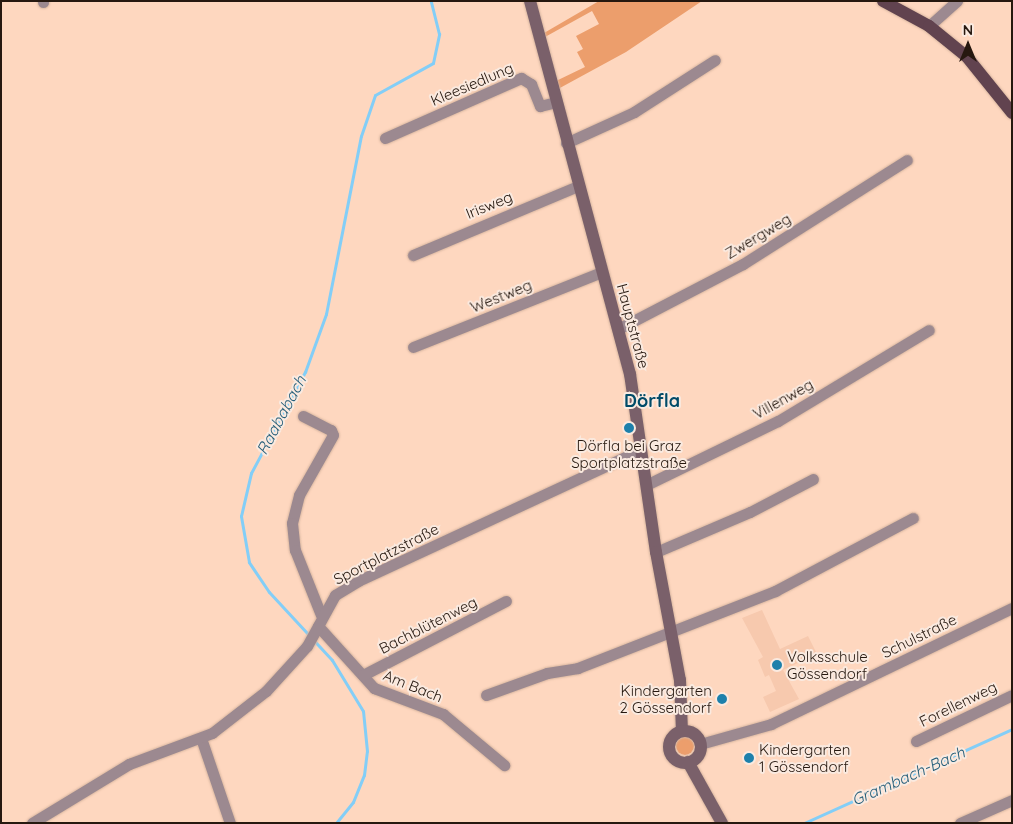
<!DOCTYPE html>
<meta charset="utf-8">
<style>
body{margin:0}
#map{position:relative;width:1013px;height:824px;overflow:hidden;background:#fed7bf;font-family:Quicksand,sans-serif}
div>[style]{position:absolute}
.built>*{inset:0;background:#f7c9ae}
.green>*{inset:0;background:#ec9e6c}
.round{border-radius:50%}
.stream>*{height:3px;margin:-1.5px;padding:0 1.5px;transform-origin:1.5px;border-radius:1.5px;background:#83cef7}
.roads{filter:drop-shadow(0 0 1px #d7b59f) drop-shadow(0 0 1px #d7b59f)}
.minor>*{height:11px;margin:-5.5px;padding:0 5.5px;transform-origin:5.5px;border-radius:5.5px;background:#9c8990}
.secondary>*{height:12px;margin:-6px;padding:0 6px;transform-origin:6px;border-radius:6px;background:#7a606a}
.secondary>.ring{margin:-6px;padding:0;box-sizing:content-box;background:none;border:12px solid #7a606a;border-radius:50%}
.primary>*{height:12px;margin:-6px;padding:0 6px;transform-origin:6px;border-radius:6px;background:#61434f}
.dots>*{width:14px;height:14px;translate:-50% -50%;box-sizing:border-box;border:2px solid #faeae0;border-radius:50%}
span{translate:-50% -50%;white-space:nowrap;text-align:center;line-height:1.15;-webkit-text-stroke:4px #faeae0;paint-order:stroke}
.street-label{font-size:15px;color:#26180f}
.poi-label{font-size:15px;color:#26180f}
.left{translate:0 -50%;text-align:left}
.right{translate:-100% -50%;text-align:right}
.water-label{font-size:16px;color:#235d79;font-style:italic}
.quarter-label{font-size:18px;color:#014b68;font-weight:700}
.frame{position:absolute;inset:0;border:2px solid #26180f;pointer-events:none}
.north{position:absolute;left:943px;top:20px;width:50px;height:50px;-webkit-text-stroke:4px #faeae0;paint-order:stroke;rotate:0deg;font-size:14px;font-weight:700;line-height:20px;text-align:center;color:#26180f}
.north::after{content:'';display:block;margin:auto;width:18px;height:22px;background:#26180f;clip-path:polygon(50% 0,100% 100%,50% 72%,0 100%)}
</style>
<div id="map">
<div class="built">
<i style="clip-path:polygon(762px 610px,780px 649px,808px 636px,817px 654px,783px 670px,799px 699px,770px 712px,763px 697px,776px 691px,769px 675px,765px 677px,758px 660px,763px 657px,742px 618px)"></i>
</div>
<div class="green">
<i style="clip-path:polygon(599px 1px,702px 1px,626px 52px,558px 89px,556px 81px,585px 67px,577px 52px,583px 49px,576px 36px,599px 24px,592px 11px,545px 37px,544px 33px)"></i>
<i class="round" style="left:676px;top:737px;width:18px;height:18px"></i>
</div>
<div class="stream">
<i style="left:336px;top:823px;width:27px;rotate:-51deg"></i>
<i style="left:353px;top:802px;width:29px;rotate:-68deg"></i>
<i style="left:364px;top:775px;width:24px;rotate:-83deg"></i>
<i style="left:367px;top:751px;width:40px;rotate:-95.7deg"></i>
<i style="left:363px;top:711px;width:60px;rotate:-121.3deg"></i>
<i style="left:332px;top:660px;width:93px;rotate:-132.8deg"></i>
<i style="left:269px;top:592px;width:36px;rotate:-124deg"></i>
<i style="left:249px;top:562px;width:47px;rotate:-99.9deg"></i>
<i style="left:241px;top:516px;width:44px;rotate:-76.9deg"></i>
<i style="left:251px;top:473px;width:115px;rotate:-61.9deg"></i>
<i style="left:305px;top:372px;width:62px;rotate:-70.1deg"></i>
<i style="left:326px;top:314px;width:181px;rotate:-78.9deg"></i>
<i style="left:361px;top:136px;width:43px;rotate:-71.1deg"></i>
<i style="left:375px;top:95px;width:66px;rotate:-28.9deg"></i>
<i style="left:433px;top:63px;width:30px;rotate:-78deg"></i>
<i style="left:439px;top:34px;width:34px;rotate:-104deg"></i>
<i style="left:804px;top:823px;width:228px;rotate:-24.3deg"></i>
</div>
<div class="roads">
<div class="minor">
<i style="left:43px;top:2px;width:1px;rotate:-90deg"></i>
<i style="left:929px;top:26px;width:38px;rotate:-42deg"></i>
<i style="left:385px;top:138px;width:149px;rotate:-23.8deg"></i>
<i style="left:521px;top:78px;width:12px;rotate:31deg"></i>
<i style="left:531px;top:84px;width:24px;rotate:68deg"></i>
<i style="left:540px;top:106px;width:16px;rotate:-14deg"></i>
<i style="left:566px;top:143px;width:75px;rotate:-24.5deg"></i>
<i style="left:634px;top:112px;width:96px;rotate:-32.7deg"></i>
<i style="left:413px;top:255px;width:179px;rotate:-22.7deg"></i>
<i style="left:618px;top:329px;width:141px;rotate:-27.5deg"></i>
<i style="left:743px;top:264px;width:194px;rotate:-32.4deg"></i>
<i style="left:413px;top:347px;width:202px;rotate:-21.7deg"></i>
<i style="left:303px;top:416px;width:31px;rotate:27deg"></i>
<i style="left:331px;top:430px;width:5px;rotate:68deg"></i>
<i style="left:333px;top:435px;width:69px;rotate:119.5deg"></i>
<i style="left:299px;top:495px;width:29px;rotate:104deg"></i>
<i style="left:292px;top:523px;width:27px;rotate:84deg"></i>
<i style="left:295px;top:550px;width:70px;rotate:68.2deg"></i>
<i style="left:646px;top:485px;width:147px;rotate:-25.9deg"></i>
<i style="left:778px;top:421px;width:176px;rotate:-31.1deg"></i>
<i style="left:656px;top:552px;width:102px;rotate:-23.1deg"></i>
<i style="left:750px;top:512px;width:71px;rotate:-27.6deg"></i>
<i style="left:318px;top:626px;width:84px;rotate:47.9deg"></i>
<i style="left:374px;top:688px;width:74px;rotate:20.6deg"></i>
<i style="left:443px;top:714px;width:80px;rotate:39.9deg"></i>
<i style="left:363px;top:675px;width:161px;rotate:-27.4deg"></i>
<i style="left:486px;top:695px;width:65px;rotate:-19.8deg"></i>
<i style="left:547px;top:673px;width:31px;rotate:-9deg"></i>
<i style="left:578px;top:668px;width:212px;rotate:-21.3deg"></i>
<i style="left:775px;top:591px;width:156px;rotate:-27.9deg"></i>
<i style="left:201px;top:738px;width:90px;rotate:71.2deg"></i>
<i style="left:916px;top:741px;width:106px;rotate:-25.6deg"></i>
<i style="left:700px;top:744px;width:74px;rotate:-15.7deg"></i>
<i style="left:771px;top:724px;width:267px;rotate:-25.7deg"></i>
<i style="left:32px;top:823px;width:114px;rotate:-31.3deg"></i>
<i style="left:129px;top:764px;width:89px;rotate:-20.5deg"></i>
<i style="left:212px;top:733px;width:68px;rotate:-37.9deg"></i>
<i style="left:266px;top:691px;width:61px;rotate:-47.7deg"></i>
<i style="left:307px;top:646px;width:58px;rotate:-61.2deg"></i>
<i style="left:335px;top:595px;width:27px;rotate:-31deg"></i>
<i style="left:358px;top:581px;width:311px;rotate:-24.9deg"></i>
<i style="left:960px;top:823px;width:57px;rotate:-23.9deg"></i>
</div>
<div class="secondary">
<i style="left:530px;top:1px;width:386px;rotate:75deg"></i>
<i style="left:630px;top:374px;width:180px;rotate:81.7deg"></i>
<i style="left:656px;top:552px;width:130px;rotate:79.4deg"></i>
<i style="left:680px;top:680px;width:51px;rotate:87.8deg"></i>
<i class="ring" style="left:669px;top:731px;width:20px;height:20px"></i>
<i style="left:688px;top:762px;width:70px;rotate:60.9deg"></i>
</div>
<div class="primary">
<i style="left:883px;top:1px;width:52px;rotate:28.5deg"></i>
<i style="left:929px;top:26px;width:49px;rotate:39.2deg"></i>
<i style="left:967px;top:57px;width:72px;rotate:51.2deg"></i>
</div>
</div>
<div class="dots">
<i style="left:629px;top:428px;background:#1d80ab"></i>
<i style="left:777px;top:665px;background:#1d80ab"></i>
<i style="left:722px;top:699px;background:#1d80ab"></i>
<i style="left:749px;top:758px;background:#1d80ab"></i>
</div>
<div class="street-label">
<span style="left:472px;top:84px;rotate:-23deg">Kleesiedlung</span>
<span style="left:489px;top:205px;rotate:-22deg">Irisweg</span>
<span style="left:758px;top:236px;rotate:-31deg">Zwergweg</span>
<span style="left:501px;top:296px;rotate:-22deg">Westweg</span>
<span style="left:633px;top:326px;rotate:75deg">Hauptstraße</span>
<span style="left:783px;top:399px;rotate:-29deg">Villenweg</span>
<span style="left:386px;top:554px;rotate:-27deg">Sportplatzstraße</span>
<span style="left:428px;top:625px;rotate:-27deg">Bachblütenweg</span>
<span style="left:919px;top:636px;rotate:-26deg">Schulstraße</span>
<span style="left:413px;top:686px;rotate:22deg">Am Bach</span>
<span style="left:958px;top:704px;rotate:-26deg">Forellenweg</span>
</div>
<div class="poi-label">
<span style="left:629px;top:454px">Dörfla bei Graz<br>Sportplatzstraße</span>
<span class="left" style="left:787px;top:665px">Volksschule<br>Gössendorf</span>
<span class="right" style="left:712px;top:699px">Kindergarten<br>2 Gössendorf</span>
<span class="left" style="left:759px;top:758px">Kindergarten<br>1 Gössendorf</span>
</div>
<div class="water-label">
<span style="left:281px;top:415px;rotate:-62deg">Raababach</span>
<span style="left:908px;top:776px;rotate:-24deg">Grambach-Bach</span>
</div>
<div class="quarter-label">
<span style="left:652px;top:401px">Dörfla</span>
</div>
<div class="frame"></div>
<div class="north">N</div>
</div>
